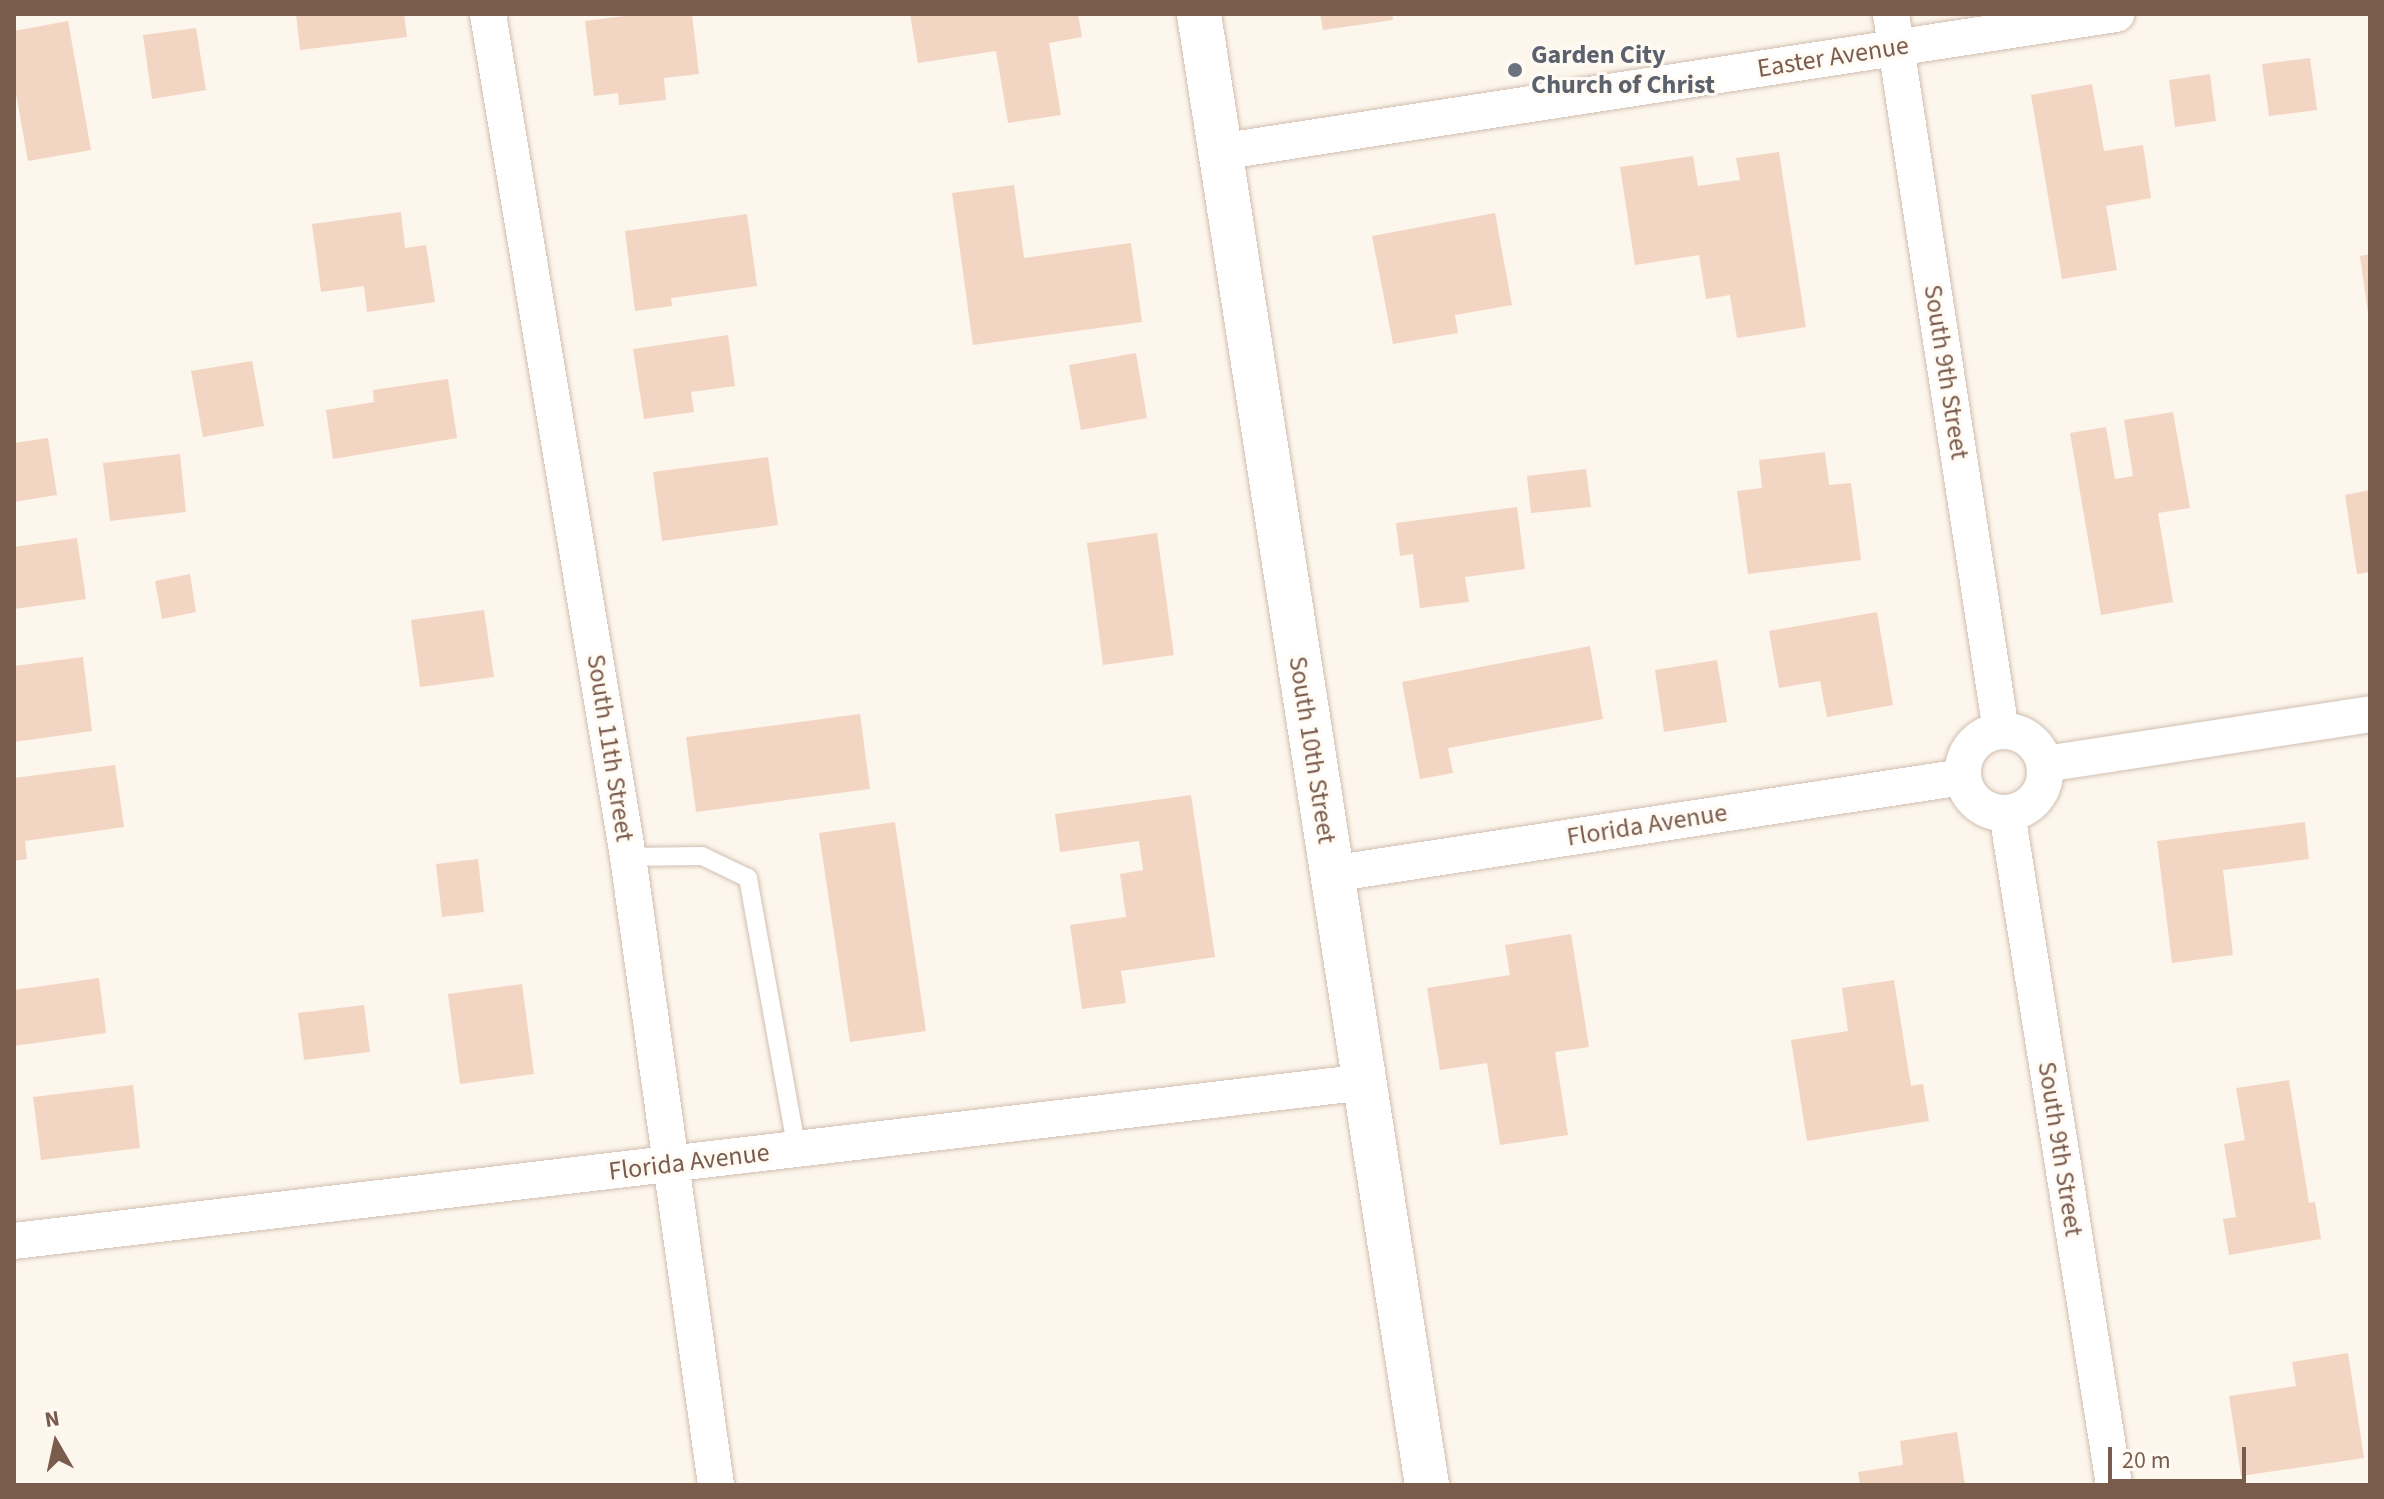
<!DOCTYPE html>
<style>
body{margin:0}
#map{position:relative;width:2384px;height:1499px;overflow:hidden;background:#fdf6ec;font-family:"Source Sans 3",sans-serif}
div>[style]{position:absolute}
.building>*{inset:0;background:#f3d5c3}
.roads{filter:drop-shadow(0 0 2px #d1beb0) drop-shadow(0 0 2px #d1beb0)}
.service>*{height:18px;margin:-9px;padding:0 9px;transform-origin:9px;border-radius:9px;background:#fff}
.minor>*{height:36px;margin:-18px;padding:0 18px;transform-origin:18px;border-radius:18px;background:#fff}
.minor>.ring{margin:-18px;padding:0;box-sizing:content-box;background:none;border:36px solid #fff;border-radius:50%}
.tertiary>*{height:44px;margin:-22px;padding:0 22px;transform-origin:22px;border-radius:22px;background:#fff}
.dots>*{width:22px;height:22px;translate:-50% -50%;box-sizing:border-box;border:4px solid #fffaf3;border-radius:50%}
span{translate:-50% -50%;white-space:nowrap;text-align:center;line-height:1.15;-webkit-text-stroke:6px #fffaf3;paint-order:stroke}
.worship-label{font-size:26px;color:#5b616d;font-weight:700}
.left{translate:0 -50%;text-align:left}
.street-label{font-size:26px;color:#7a5c4d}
.frame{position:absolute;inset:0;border:16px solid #7a5c4d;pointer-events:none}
.north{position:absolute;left:16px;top:1403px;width:80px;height:80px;-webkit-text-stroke:6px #fffaf3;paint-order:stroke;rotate:351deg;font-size:22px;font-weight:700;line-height:32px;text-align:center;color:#7a5c4d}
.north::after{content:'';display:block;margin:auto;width:28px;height:36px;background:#7a5c4d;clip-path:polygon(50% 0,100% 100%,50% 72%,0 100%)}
.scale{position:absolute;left:2108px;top:1447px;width:138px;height:36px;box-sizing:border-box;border:4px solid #7a5c4d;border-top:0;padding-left:10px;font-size:24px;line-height:28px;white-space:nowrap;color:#7a5c4d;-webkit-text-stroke:6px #fffaf3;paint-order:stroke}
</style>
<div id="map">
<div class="building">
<i style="clip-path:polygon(296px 14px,404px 14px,407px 37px,300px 50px)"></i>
<i style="clip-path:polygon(640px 14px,692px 14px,699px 74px,664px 78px,666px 100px,619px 105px,618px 93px,594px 96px,585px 21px)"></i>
<i style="clip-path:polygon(910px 14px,1078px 14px,1082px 37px,1049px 43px,1061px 115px,1008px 123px,996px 51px,918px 63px)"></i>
<i style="clip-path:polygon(1320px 14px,1392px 14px,1393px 20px,1323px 30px)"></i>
<i style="clip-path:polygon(68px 21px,91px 150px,28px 161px,14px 83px,14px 31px)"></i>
<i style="clip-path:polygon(196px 28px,206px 90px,152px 99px,143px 35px)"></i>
<i style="clip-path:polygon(2310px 58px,2317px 110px,2269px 116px,2262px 64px)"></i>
<i style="clip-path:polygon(2210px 74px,2216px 121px,2175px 127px,2169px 80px)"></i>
<i style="clip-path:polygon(2092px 84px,2104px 151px,2143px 145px,2151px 198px,2106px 206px,2117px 270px,2062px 279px,2031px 95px)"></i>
<i style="clip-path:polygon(1779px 152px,1806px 327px,1737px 338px,1730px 295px,1706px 299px,1699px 255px,1635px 265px,1620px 167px,1693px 156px,1698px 186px,1740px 180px,1736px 158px)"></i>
<i style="clip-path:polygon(1014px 185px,1024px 258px,1131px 243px,1142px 322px,973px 345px,952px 193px)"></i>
<i style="clip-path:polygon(401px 212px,405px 248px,426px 245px,435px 302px,367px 312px,364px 286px,321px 292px,312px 224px)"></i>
<i style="clip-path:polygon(1495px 213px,1512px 305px,1455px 315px,1458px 333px,1393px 344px,1372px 236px)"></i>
<i style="clip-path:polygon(747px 214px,757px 286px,671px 298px,672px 306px,635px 311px,625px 231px)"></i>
<i style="clip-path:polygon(2370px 254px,2370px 313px,2368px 313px,2360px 256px)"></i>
<i style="clip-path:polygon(728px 335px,735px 386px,691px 392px,694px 412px,644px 419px,633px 349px)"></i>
<i style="clip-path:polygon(1136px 353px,1147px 418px,1081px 430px,1069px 365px)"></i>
<i style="clip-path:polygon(252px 361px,264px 426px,203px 437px,191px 371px)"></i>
<i style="clip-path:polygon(448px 379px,457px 438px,333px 459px,326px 410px,374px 402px,373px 390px)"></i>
<i style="clip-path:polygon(2173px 412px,2190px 508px,2158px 513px,2173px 602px,2101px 615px,2070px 433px,2106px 427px,2115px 479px,2133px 476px,2124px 420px)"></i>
<i style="clip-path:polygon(48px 438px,57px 495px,14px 502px,14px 443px)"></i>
<i style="clip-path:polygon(1825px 452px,1829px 485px,1851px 483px,1861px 560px,1748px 574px,1737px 491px,1762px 488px,1759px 460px)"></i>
<i style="clip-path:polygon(180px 454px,186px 512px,110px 521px,103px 463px)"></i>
<i style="clip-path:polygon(768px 457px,778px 525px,662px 541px,653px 472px)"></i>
<i style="clip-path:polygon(1586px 469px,1591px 507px,1531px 513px,1527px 476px)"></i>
<i style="clip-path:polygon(2370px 490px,2370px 572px,2357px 574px,2345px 495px)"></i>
<i style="clip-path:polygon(1517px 507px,1525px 569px,1465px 577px,1469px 602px,1420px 608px,1413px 554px,1400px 556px,1396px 523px)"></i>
<i style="clip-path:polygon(1157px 533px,1174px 655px,1103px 665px,1087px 543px)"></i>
<i style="clip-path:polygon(77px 538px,86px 599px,14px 609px,14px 547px)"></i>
<i style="clip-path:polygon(190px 574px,196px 612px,162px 619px,155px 581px)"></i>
<i style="clip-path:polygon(484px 610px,494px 677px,420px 687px,411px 620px)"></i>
<i style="clip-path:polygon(1877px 612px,1893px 705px,1827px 717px,1820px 681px,1779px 688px,1769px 631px)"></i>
<i style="clip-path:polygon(1590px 646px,1603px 719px,1448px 748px,1453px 773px,1420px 779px,1402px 682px)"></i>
<i style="clip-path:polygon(83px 657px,92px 731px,14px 742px,14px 666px)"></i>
<i style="clip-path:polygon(1717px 660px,1727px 722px,1664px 732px,1655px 670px)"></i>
<i style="clip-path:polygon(860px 714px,870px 789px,696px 812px,686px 737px)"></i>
<i style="clip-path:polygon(115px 765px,124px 827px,25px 841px,27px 859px,14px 861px,14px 778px)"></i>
<i style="clip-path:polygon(1191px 795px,1215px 957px,1121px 971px,1126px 1003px,1082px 1009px,1070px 925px,1126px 917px,1120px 874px,1143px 870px,1139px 841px,1060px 852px,1055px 814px)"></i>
<i style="clip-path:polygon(895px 822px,926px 1031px,850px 1042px,819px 833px)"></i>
<i style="clip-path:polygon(2305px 822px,2309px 859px,2223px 870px,2233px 955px,2172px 963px,2157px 841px)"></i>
<i style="clip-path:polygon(478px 859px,484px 912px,442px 917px,436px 864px)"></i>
<i style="clip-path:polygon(1571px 934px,1589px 1047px,1555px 1052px,1568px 1135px,1500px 1145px,1487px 1063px,1440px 1070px,1427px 988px,1510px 975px,1505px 945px)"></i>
<i style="clip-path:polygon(99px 978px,106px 1033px,14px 1046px,14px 990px)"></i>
<i style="clip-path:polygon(1894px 980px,1911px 1086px,1923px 1084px,1929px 1121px,1807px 1141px,1791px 1040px,1848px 1031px,1842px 988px)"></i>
<i style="clip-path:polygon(522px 984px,534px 1074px,460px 1084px,448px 994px)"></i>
<i style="clip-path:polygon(364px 1005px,370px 1052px,304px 1060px,298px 1013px)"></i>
<i style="clip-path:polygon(2289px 1080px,2309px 1203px,2315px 1202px,2321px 1239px,2229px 1255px,2223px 1219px,2236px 1217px,2224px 1144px,2245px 1140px,2236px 1088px)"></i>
<i style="clip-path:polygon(133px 1085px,140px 1148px,41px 1160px,33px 1097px)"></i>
<i style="clip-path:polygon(2348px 1353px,2364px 1458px,2241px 1476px,2229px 1396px,2296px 1386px,2292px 1362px)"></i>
<i style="clip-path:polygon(1957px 1432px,1965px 1485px,1860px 1485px,1858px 1472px,1903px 1465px,1900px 1441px)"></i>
</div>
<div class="roads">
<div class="service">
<i style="left:628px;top:857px;width:74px;rotate:-0.8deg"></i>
<i style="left:702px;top:856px;width:51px;rotate:25.6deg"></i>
<i style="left:748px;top:878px;width:275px;rotate:79.8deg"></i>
</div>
<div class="minor">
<i style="left:488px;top:14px;width:855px;rotate:80.57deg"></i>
<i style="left:628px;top:857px;width:634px;rotate:82.02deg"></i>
<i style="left:1891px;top:14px;width:725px;rotate:81.28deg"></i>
<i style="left:1219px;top:152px;width:908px;rotate:-8.75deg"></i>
<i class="ring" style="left:1963px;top:731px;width:46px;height:46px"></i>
<i style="left:2045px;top:764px;width:329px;rotate:-8.7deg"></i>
<i style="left:2007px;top:813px;width:680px;rotate:80.95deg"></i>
<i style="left:1331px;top:874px;width:639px;rotate:-8.73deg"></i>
<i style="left:14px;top:1241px;width:1360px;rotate:-6.71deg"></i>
</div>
<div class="tertiary">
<i style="left:1199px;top:14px;width:1489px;rotate:81.19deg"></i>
</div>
</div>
<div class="dots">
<i style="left:1515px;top:70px;background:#6b7280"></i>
</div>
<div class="worship-label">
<span class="left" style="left:1531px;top:70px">Garden City<br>Church of Christ</span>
</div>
<div class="street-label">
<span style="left:1833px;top:57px;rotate:-9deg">Easter Avenue</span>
<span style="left:1946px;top:372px;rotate:81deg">South 9th Street</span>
<span style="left:610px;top:748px;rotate:81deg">South 11th Street</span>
<span style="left:1312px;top:750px;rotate:81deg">South 10th Street</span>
<span style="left:1647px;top:825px;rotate:-9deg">Florida Avenue</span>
<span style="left:2060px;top:1149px;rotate:81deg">South 9th Street</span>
<span style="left:689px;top:1162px;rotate:-7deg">Florida Avenue</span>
</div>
<div class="frame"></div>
<div class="north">N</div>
<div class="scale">20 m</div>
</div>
